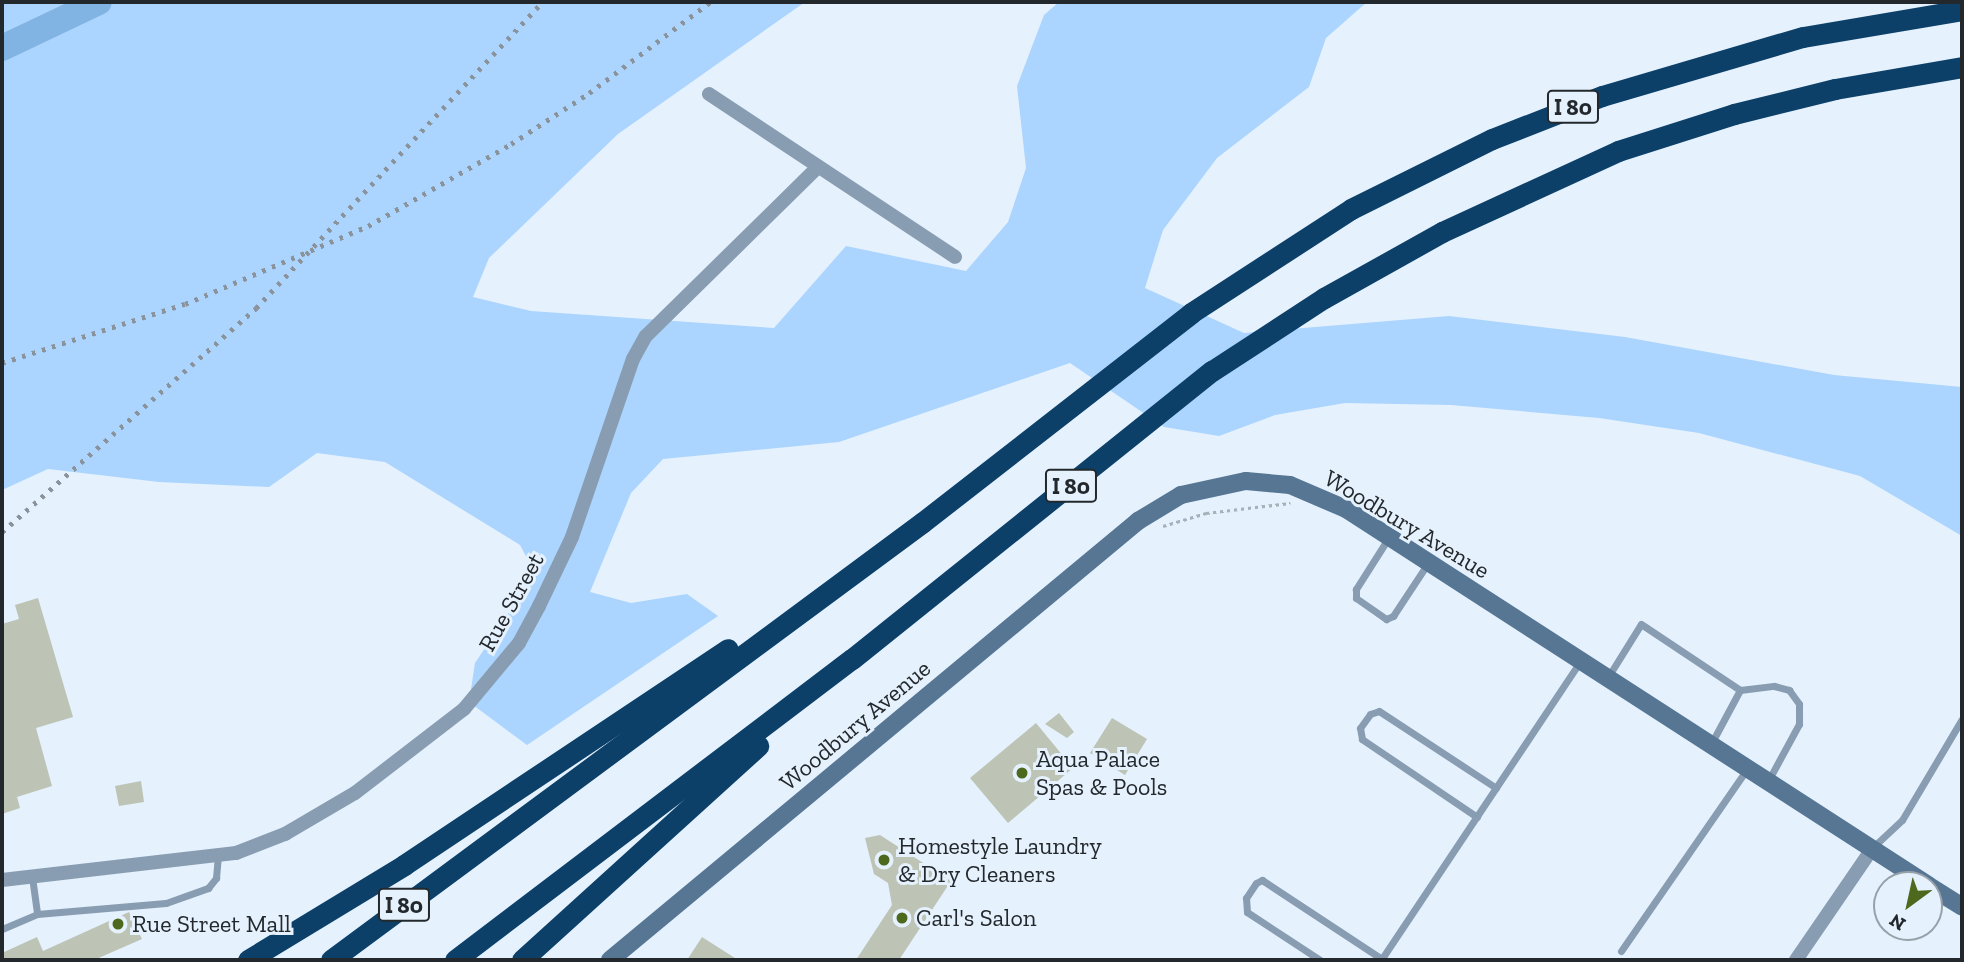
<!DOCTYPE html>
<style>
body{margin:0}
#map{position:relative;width:1964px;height:962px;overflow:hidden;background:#e5f1fd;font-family:"Zilla Slab",serif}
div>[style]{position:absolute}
.green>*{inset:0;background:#abd5fe}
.river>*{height:26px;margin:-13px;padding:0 13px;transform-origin:13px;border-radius:13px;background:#81b3e3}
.building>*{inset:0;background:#bdc3b5}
.path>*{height:2.5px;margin-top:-1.25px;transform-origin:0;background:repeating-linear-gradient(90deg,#a7b1ba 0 3.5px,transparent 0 7px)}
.service>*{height:7px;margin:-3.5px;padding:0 3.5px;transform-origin:3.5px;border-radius:3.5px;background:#889db2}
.minor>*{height:14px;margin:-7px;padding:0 7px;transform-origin:7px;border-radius:7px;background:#889db2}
.secondary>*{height:18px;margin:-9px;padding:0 9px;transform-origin:9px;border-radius:9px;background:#567693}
.motorway>*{height:21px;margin:-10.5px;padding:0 10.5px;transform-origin:10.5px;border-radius:10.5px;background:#0c4069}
.rail>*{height:4.5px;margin-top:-2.25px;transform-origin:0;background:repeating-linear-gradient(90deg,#8a939b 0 3.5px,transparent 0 10.5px)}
.dots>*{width:19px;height:19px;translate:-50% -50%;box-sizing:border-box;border:4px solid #e5f1fd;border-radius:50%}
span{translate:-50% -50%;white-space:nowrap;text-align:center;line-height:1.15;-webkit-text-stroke:6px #e5f1fd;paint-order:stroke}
.shield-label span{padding:2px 5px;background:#e5f1fd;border:2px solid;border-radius:5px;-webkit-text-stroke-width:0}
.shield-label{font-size:23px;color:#23282c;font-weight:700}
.street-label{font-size:24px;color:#23282c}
.poi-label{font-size:24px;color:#23282c}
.left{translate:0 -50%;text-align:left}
.frame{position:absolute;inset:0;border:4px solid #23282c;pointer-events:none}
.north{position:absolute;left:1873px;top:871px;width:70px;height:70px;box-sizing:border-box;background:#e5f1fd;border:2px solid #97a1a9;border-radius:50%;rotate:213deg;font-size:19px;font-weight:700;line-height:28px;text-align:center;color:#23282c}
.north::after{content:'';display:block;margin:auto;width:24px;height:32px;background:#4d691d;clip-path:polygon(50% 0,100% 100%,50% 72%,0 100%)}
</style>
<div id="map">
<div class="green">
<i style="clip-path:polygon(2px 2px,805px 2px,618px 134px,489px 258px,473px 297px,531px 311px,774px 328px,846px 246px,966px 271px,1008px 222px,1026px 168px,1017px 86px,1044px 15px,1059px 2px,1367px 2px,1326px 38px,1309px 87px,1217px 158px,1163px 230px,1145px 288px,1244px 333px,1449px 316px,1625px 337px,1834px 375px,1962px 387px,1962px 536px,1860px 476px,1699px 433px,1599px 418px,1451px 405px,1345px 403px,1275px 415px,1219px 436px,1164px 427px,1070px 363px,839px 442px,663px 459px,631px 493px,590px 592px,631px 603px,687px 594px,718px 616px,527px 745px,469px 702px,475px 663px,535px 573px,520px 545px,385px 462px,317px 453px,269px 487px,159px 482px,48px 469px,2px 490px)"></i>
</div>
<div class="river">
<i style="left:2px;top:48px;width:107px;rotate:-25.4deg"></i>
</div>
<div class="building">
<i style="clip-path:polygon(38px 598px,73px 717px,36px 728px,52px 786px,17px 797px,20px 808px,2px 814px,2px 624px,19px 619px,15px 605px)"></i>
<i style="clip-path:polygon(1059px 713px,1074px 732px,1067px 738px,1045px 724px)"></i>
<i style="clip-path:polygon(1112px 718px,1147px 739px,1125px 775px,1090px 753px)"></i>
<i style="clip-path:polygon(1036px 723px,1073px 768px,1008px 823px,970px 778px)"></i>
<i style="clip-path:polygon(141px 781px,144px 802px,119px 806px,115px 786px)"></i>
<i style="clip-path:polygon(880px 835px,951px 881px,899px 960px,856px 960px,892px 905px,888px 883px,874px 874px,865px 838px)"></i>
<i style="clip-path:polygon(129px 912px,142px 939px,94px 960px,2px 960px,2px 953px,37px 937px,43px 951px)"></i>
<i style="clip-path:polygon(702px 937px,738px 960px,687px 960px)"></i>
</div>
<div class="path">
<i style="left:1163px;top:526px;width:45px;rotate:-16.8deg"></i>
<i style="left:1206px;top:513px;width:85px;rotate:-6.8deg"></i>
</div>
<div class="service">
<i style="left:1389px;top:537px;width:62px;rotate:122.4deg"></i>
<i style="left:1356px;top:589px;width:9px;rotate:90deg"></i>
<i style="left:1356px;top:598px;width:37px;rotate:35deg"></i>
<i style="left:1386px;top:619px;width:8px;rotate:-23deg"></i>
<i style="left:1393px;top:616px;width:64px;rotate:-56.6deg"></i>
<i style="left:1608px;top:677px;width:62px;rotate:-58.1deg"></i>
<i style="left:1641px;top:624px;width:119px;rotate:33.7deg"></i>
<i style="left:1711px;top:744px;width:61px;rotate:-61.8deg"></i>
<i style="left:1740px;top:690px;width:34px;rotate:-7deg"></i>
<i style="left:1774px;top:686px;width:16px;rotate:15deg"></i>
<i style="left:1789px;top:690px;width:17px;rotate:54deg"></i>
<i style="left:1799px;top:704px;width:20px;rotate:90deg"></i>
<i style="left:1799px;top:724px;width:65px;rotate:118.5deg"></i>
<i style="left:1477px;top:817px;width:139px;rotate:-145.9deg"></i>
<i style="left:1362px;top:739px;width:11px;rotate:-100deg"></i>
<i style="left:1360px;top:728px;width:17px;rotate:-54deg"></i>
<i style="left:1370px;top:714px;width:9px;rotate:-18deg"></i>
<i style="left:1379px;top:711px;width:140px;rotate:33.3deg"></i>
<i style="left:1872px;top:848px;width:41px;rotate:-43deg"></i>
<i style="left:1902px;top:820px;width:117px;rotate:-59.3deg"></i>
<i style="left:32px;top:877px;width:37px;rotate:82deg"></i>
<i style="left:37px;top:914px;width:129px;rotate:-4.9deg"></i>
<i style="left:166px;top:903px;width:45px;rotate:-19.7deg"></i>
<i style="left:208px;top:888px;width:13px;rotate:-51deg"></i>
<i style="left:216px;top:878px;width:23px;rotate:-85deg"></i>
<i style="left:2px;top:929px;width:38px;rotate:-23deg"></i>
<i style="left:1621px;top:951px;width:221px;rotate:-55.3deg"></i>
<i style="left:1320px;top:960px;width:87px;rotate:-146.7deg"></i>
<i style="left:1247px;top:912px;width:14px;rotate:-94deg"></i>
<i style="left:1246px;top:898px;width:18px;rotate:-56deg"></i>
<i style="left:1256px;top:883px;width:7px;rotate:-27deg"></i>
<i style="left:1262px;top:880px;width:144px;rotate:33.4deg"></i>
<i style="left:1381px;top:960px;width:358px;rotate:-56.3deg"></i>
</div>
<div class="minor">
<i style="left:709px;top:94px;width:295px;rotate:33.5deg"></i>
<i style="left:2px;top:880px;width:236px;rotate:-6.6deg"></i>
<i style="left:236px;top:853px;width:53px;rotate:-21.2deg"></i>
<i style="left:285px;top:834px;width:81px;rotate:-30.4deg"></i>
<i style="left:355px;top:793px;width:138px;rotate:-37.6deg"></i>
<i style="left:464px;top:709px;width:86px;rotate:-50.2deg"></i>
<i style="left:519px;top:643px;width:42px;rotate:-61.6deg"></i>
<i style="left:539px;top:606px;width:76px;rotate:-64.4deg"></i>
<i style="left:572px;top:537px;width:188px;rotate:-71.1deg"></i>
<i style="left:633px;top:359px;width:26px;rotate:-61deg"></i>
<i style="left:646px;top:336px;width:241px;rotate:-44.5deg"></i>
<i style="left:1796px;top:960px;width:135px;rotate:-55.6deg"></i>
</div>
<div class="secondary">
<i style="left:1929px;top:886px;width:39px;rotate:32deg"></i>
<i style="left:610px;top:960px;width:687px;rotate:-39.74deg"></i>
<i style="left:1138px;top:521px;width:50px;rotate:-31.2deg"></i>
<i style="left:1181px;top:495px;width:66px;rotate:-12.2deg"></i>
<i style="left:1246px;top:481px;width:44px;rotate:5.2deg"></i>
<i style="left:1290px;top:485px;width:61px;rotate:23.2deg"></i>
<i style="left:1346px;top:509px;width:693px;rotate:32.86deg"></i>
</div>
<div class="motorway">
<i style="left:248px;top:960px;width:183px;rotate:-31.3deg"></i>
<i style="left:404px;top:865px;width:389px;rotate:-33.7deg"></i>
<i style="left:331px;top:960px;width:736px;rotate:-36.5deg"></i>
<i style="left:923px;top:522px;width:340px;rotate:-37.9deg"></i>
<i style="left:1191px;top:313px;width:191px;rotate:-33deg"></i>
<i style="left:1351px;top:209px;width:157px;rotate:-26.4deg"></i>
<i style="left:1492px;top:139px;width:118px;rotate:-21.4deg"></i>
<i style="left:1602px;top:96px;width:209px;rotate:-16.4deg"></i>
<i style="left:1803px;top:37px;width:161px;rotate:-9.6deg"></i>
<i style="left:455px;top:960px;width:498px;rotate:-37.2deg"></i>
<i style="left:852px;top:659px;width:461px;rotate:-38.7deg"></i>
<i style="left:1212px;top:371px;width:134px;rotate:-33.1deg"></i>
<i style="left:1324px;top:298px;width:135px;rotate:-29.2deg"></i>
<i style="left:1442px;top:232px;width:194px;rotate:-24.7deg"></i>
<i style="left:1618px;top:151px;width:122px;rotate:-17.7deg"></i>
<i style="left:1734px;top:114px;width:104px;rotate:-13.9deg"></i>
<i style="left:1835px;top:89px;width:129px;rotate:-9.8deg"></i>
<i style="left:522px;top:960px;width:319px;rotate:-42.2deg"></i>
</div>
<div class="rail">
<i style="left:2px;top:363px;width:192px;rotate:-17.9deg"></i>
<i style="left:185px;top:304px;width:199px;rotate:-23.1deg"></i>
<i style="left:368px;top:226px;width:165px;rotate:-29.8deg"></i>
<i style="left:511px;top:144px;width:93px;rotate:-33.2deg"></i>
<i style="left:589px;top:93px;width:151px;rotate:-36.9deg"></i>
<i style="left:2px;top:532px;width:339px;rotate:-41.4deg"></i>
<i style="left:256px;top:308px;width:419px;rotate:-46.9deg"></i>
</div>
<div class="dots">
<i style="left:1022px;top:773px;background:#4d691d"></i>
<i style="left:884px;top:860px;background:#4d691d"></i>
<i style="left:902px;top:918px;background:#4d691d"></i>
<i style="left:118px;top:924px;background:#4d691d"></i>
</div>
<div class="shield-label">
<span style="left:1573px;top:107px">I 80</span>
<span style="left:1071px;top:486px">I 80</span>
<span style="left:404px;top:905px">I 80</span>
</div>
<div class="street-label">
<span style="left:1407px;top:524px;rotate:31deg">Woodbury Avenue</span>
<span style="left:511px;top:602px;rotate:-61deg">Rue Street</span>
<span style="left:855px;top:725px;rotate:-40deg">Woodbury Avenue</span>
</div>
<div class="poi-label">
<span class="left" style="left:1036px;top:773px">Aqua Palace<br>Spas &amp; Pools</span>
<span class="left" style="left:898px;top:860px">Homestyle Laundry<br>&amp; Dry Cleaners</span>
<span class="left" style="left:916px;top:918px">Carl's Salon</span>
<span class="left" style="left:132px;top:924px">Rue Street Mall</span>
</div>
<div class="frame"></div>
<div class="north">N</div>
</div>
